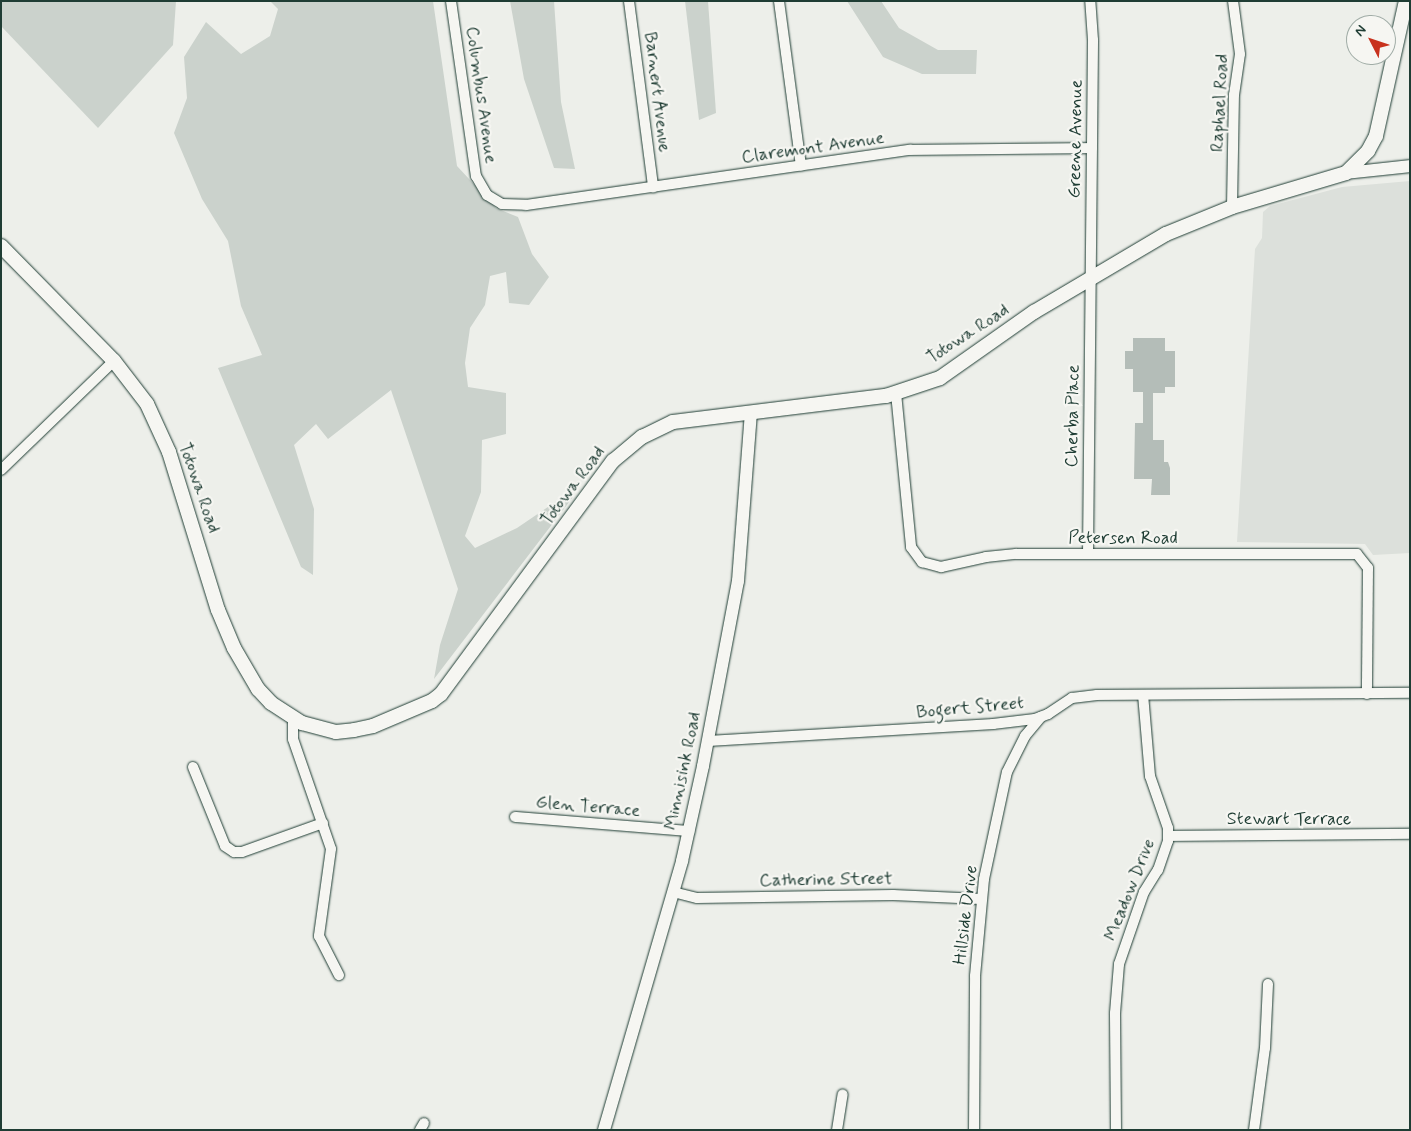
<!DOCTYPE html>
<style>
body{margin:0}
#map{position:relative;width:1411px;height:1131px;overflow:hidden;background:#edefea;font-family:Mynerve,sans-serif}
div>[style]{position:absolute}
.built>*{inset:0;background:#dce0db}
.green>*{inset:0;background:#cbd2cc}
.building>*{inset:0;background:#b4bdb8}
.roads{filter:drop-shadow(0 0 1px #1f3d34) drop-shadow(0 0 1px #1f3d34)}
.minor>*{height:10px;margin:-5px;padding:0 5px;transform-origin:5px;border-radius:5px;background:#f6f6f2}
.tertiary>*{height:12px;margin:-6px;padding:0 6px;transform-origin:6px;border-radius:6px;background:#f6f6f2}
.secondary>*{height:14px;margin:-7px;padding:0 7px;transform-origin:7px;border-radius:7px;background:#f6f6f2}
span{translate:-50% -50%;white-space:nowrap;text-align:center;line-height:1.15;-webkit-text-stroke:4.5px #f6f6f2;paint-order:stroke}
.street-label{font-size:18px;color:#1f3d34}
.frame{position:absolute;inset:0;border:2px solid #1f3d34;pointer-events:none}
.north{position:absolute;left:1346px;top:15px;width:50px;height:50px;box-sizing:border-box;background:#f6f6f2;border:1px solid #a0aca6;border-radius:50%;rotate:311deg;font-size:14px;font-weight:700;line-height:20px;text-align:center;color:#1f3d34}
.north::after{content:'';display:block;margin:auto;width:18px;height:22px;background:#c8321e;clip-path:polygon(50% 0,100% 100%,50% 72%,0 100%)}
</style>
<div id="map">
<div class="built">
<i style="clip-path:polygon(1410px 181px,1410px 553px,1373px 555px,1365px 544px,1237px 542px,1255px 249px,1262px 238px,1263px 212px,1270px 206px,1342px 187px)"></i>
</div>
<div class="green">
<i style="clip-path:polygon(1px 1px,176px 1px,173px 45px,98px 128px,1px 26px)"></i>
<i style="clip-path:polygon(270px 1px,433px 1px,457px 166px,496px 208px,518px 217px,532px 254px,549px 277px,529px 305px,509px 303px,506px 272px,490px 276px,485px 305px,470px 328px,465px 363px,468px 387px,506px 393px,506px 434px,482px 440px,481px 492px,465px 536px,475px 548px,517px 528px,570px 492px,573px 497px,434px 679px,440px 645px,458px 589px,391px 390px,328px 439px,316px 424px,294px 445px,314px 509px,313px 575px,301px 567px,218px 368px,262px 355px,241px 306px,228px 241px,202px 199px,174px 133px,187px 98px,184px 57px,206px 22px,241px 54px,270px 36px,278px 9px)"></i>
<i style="clip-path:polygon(510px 1px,554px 1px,561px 102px,575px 169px,554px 168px,524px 79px)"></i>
<i style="clip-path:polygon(685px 1px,708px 1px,716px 113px,699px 120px)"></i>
<i style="clip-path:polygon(847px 1px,881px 1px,899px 28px,938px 50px,977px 50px,976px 74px,922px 74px,883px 57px)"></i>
</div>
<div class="building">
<i style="clip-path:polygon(1133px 338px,1165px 338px,1165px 351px,1175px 351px,1175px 387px,1165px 387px,1165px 393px,1153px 393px,1153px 440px,1164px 440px,1164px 462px,1168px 462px,1170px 468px,1170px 495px,1151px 495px,1152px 479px,1134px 479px,1135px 423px,1143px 423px,1143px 392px,1133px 392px,1133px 369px,1125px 369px,1125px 351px,1133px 351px)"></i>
</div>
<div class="roads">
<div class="minor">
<i style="left:451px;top:1px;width:177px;rotate:81.9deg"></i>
<i style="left:476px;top:176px;width:22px;rotate:60deg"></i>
<i style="left:487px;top:195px;width:17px;rotate:31deg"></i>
<i style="left:502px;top:204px;width:24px;rotate:2deg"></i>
<i style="left:526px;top:205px;width:388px;rotate:-8.2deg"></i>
<i style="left:910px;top:150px;width:182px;rotate:-0.6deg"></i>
<i style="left:629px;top:1px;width:188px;rotate:82.6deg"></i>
<i style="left:779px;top:1px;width:166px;rotate:82.4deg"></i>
<i style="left:1232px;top:207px;width:112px;rotate:-89deg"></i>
<i style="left:1234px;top:95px;width:41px;rotate:-81.7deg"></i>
<i style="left:1240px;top:54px;width:53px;rotate:-97.5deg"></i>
<i style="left:896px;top:393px;width:155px;rotate:84.4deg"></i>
<i style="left:911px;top:547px;width:19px;rotate:54deg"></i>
<i style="left:922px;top:562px;width:20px;rotate:15deg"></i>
<i style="left:941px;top:567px;width:46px;rotate:-12.5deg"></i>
<i style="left:986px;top:557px;width:30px;rotate:-6deg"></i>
<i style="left:1016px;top:554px;width:341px"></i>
<i style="left:1357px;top:554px;width:18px;rotate:52deg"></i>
<i style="left:1368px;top:568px;width:126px;rotate:90.5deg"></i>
<i style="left:1px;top:470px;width:157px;rotate:-44deg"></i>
<i style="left:1088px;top:554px;width:514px;rotate:-89.44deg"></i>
<i style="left:1093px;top:40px;width:39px;rotate:-94deg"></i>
<i style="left:293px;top:718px;width:21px;rotate:90deg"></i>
<i style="left:293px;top:739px;width:116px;rotate:70.9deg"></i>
<i style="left:331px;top:849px;width:88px;rotate:97.9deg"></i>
<i style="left:319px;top:936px;width:44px;rotate:62.9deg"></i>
<i style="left:708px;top:741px;width:286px;rotate:-3.4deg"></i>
<i style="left:993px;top:724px;width:42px;rotate:-6.8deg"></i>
<i style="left:1035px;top:719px;width:14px;rotate:-21deg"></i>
<i style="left:1048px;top:714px;width:29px;rotate:-34deg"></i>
<i style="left:1072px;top:698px;width:25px;rotate:-7deg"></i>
<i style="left:1097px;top:695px;width:313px;rotate:-0.4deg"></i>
<i style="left:193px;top:767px;width:85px;rotate:67.9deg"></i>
<i style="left:225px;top:846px;width:11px;rotate:34deg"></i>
<i style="left:234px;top:852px;width:8px"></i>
<i style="left:242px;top:852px;width:86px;rotate:-19.7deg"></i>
<i style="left:515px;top:817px;width:175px;rotate:4.6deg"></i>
<i style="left:1168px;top:836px;width:242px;rotate:-0.5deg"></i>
<i style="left:673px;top:892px;width:25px;rotate:14deg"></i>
<i style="left:697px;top:898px;width:196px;rotate:-0.9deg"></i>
<i style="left:893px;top:895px;width:88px;rotate:2.6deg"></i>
<i style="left:420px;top:1130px;width:8px;rotate:-60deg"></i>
<i style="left:837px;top:1130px;width:36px;rotate:-81deg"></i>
<i style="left:974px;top:1130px;width:154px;rotate:-89.6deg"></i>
<i style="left:975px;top:976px;width:97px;rotate:-84.7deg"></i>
<i style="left:984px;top:879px;width:109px;rotate:-77.9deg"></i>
<i style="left:1007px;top:772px;width:40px;rotate:-63.4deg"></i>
<i style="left:1025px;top:736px;width:25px;rotate:-50deg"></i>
<i style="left:1116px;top:1130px;width:117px;rotate:-90.5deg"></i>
<i style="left:1115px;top:1013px;width:49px;rotate:-85.3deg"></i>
<i style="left:1119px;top:964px;width:76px;rotate:-70.9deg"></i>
<i style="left:1144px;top:892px;width:26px;rotate:-58deg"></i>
<i style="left:1158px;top:870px;width:31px;rotate:-71deg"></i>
<i style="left:1168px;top:841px;width:13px;rotate:-90deg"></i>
<i style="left:1168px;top:828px;width:55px;rotate:-109.1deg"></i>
<i style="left:1150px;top:776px;width:81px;rotate:-94.9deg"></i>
<i style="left:1254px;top:1130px;width:83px;rotate:-82.4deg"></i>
<i style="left:1265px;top:1048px;width:64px;rotate:-87.3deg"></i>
</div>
<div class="tertiary">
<i style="left:1346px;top:173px;width:64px;rotate:-6.2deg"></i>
<i style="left:604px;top:1130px;width:280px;rotate:-73.8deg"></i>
<i style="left:682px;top:861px;width:97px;rotate:-77.5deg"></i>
<i style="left:703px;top:766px;width:188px;rotate:-79.3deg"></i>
<i style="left:738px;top:581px;width:169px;rotate:-85.6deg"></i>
</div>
<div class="secondary">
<i style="left:1px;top:246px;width:161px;rotate:45.5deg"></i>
<i style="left:114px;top:361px;width:54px;rotate:52.5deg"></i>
<i style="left:147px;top:404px;width:53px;rotate:65.4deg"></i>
<i style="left:169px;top:452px;width:165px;rotate:72.8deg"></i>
<i style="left:218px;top:610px;width:41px;rotate:67.2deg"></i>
<i style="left:234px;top:648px;width:48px;rotate:59.7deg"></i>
<i style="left:258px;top:689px;width:19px;rotate:47deg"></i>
<i style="left:271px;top:703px;width:37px;rotate:33deg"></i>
<i style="left:302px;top:723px;width:35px;rotate:15deg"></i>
<i style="left:336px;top:732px;width:18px;rotate:-6deg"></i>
<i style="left:354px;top:730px;width:19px;rotate:-12deg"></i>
<i style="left:373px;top:726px;width:64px;rotate:-23deg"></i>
<i style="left:432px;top:701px;width:11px;rotate:-38deg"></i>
<i style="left:441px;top:694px;width:290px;rotate:-53.6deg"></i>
<i style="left:613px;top:461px;width:38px;rotate:-40deg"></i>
<i style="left:642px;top:437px;width:34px;rotate:-26deg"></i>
<i style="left:673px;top:422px;width:215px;rotate:-7deg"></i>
<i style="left:886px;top:396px;width:57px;rotate:-18.4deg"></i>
<i style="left:940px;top:378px;width:115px;rotate:-35.1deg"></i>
<i style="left:1034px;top:312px;width:153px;rotate:-30.6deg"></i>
<i style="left:1166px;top:234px;width:71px;rotate:-22.2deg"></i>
<i style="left:1232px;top:207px;width:119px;rotate:-16.6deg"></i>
<i style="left:1346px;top:173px;width:31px;rotate:-45deg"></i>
<i style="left:1368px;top:151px;width:17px;rotate:-62deg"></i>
<i style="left:1376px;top:136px;width:138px;rotate:-77.5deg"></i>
</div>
</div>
<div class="street-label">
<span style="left:657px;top:92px;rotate:83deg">Barnert Avenue</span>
<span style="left:481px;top:95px;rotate:82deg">Columbus Avenue</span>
<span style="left:1220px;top:103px;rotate:-87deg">Raphael Road</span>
<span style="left:1076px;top:139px;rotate:-89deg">Greene Avenue</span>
<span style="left:813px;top:148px;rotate:-8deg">Claremont Avenue</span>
<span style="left:968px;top:334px;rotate:-33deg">Totowa Road</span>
<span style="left:1073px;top:416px;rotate:-89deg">Cherba Place</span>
<span style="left:573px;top:486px;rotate:-53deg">Totowa Road</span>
<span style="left:199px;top:488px;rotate:71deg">Totowa Road</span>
<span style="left:1123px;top:538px">Petersen Road</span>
<span style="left:970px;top:708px;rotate:-5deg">Bogert Street</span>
<span style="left:683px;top:771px;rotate:-78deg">Minnisink Road</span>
<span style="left:588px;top:807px;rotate:5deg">Glen Terrace</span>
<span style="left:1289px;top:819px">Stewart Terrace</span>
<span style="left:826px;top:880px;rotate:-1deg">Catherine Street</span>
<span style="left:1130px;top:890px;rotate:-68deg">Meadow Drive</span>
<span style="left:966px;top:915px;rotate:-83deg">Hillside Drive</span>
</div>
<div class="frame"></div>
<div class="north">N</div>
</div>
